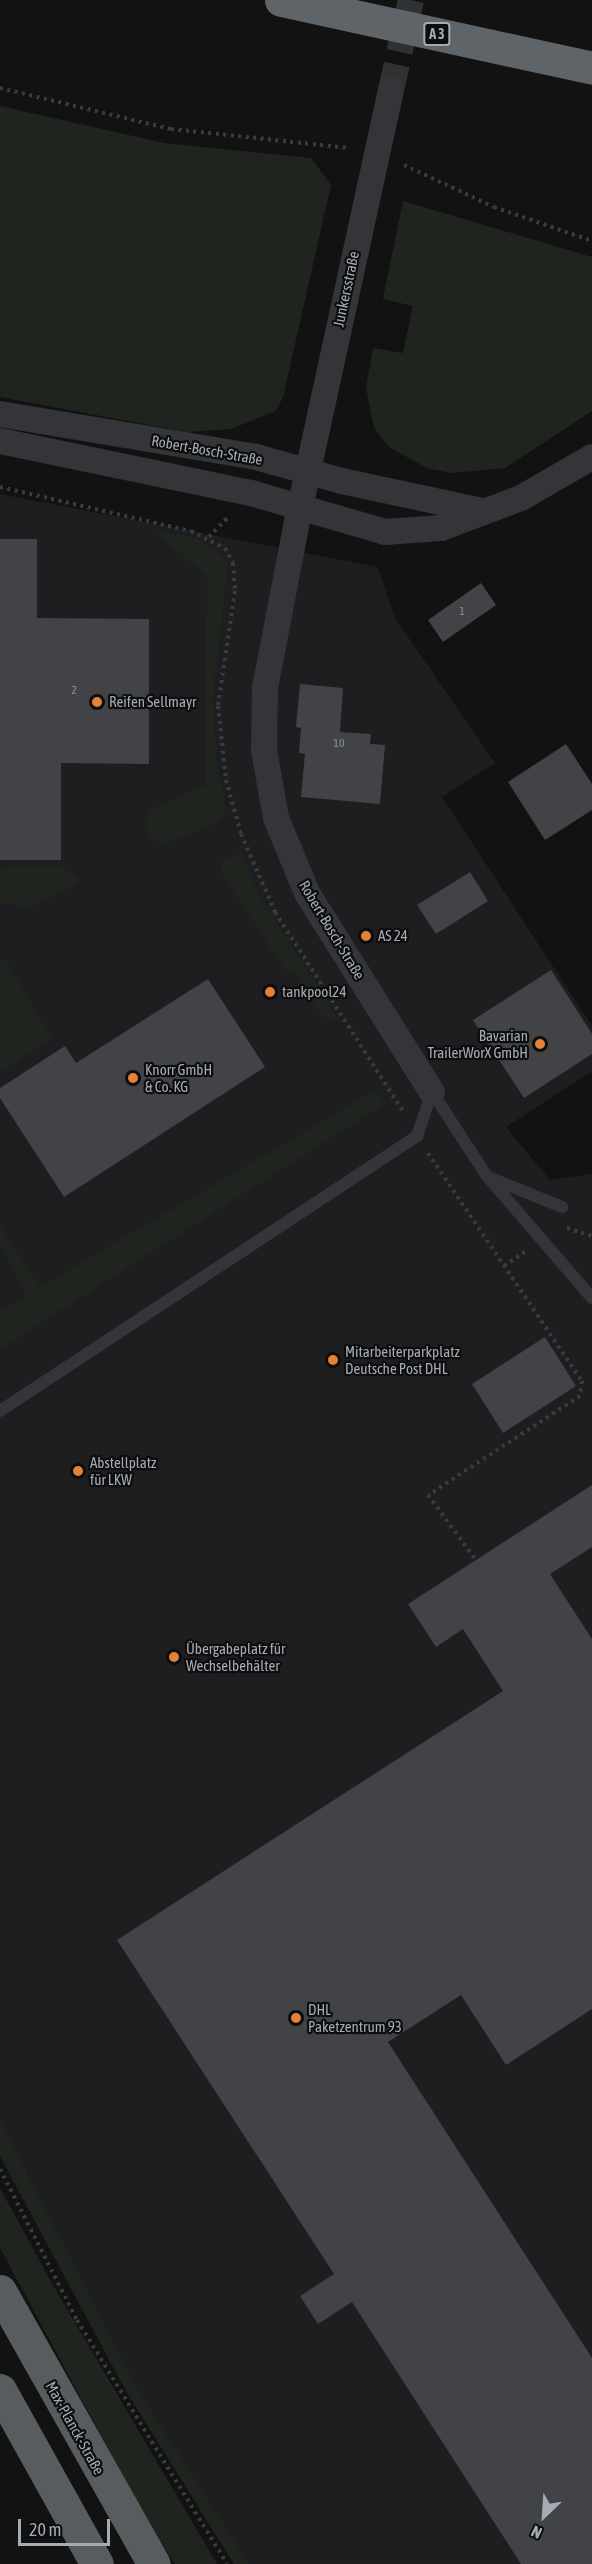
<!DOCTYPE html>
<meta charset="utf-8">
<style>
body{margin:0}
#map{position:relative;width:592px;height:2564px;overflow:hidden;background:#121213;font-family:"Asap Condensed",sans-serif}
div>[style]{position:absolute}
.built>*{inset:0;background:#1e1e20}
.green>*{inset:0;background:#1f251e}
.building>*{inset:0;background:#414346}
.minor-tunnel>*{height:26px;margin-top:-13px;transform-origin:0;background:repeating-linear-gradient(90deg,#2f3133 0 26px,transparent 0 39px)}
.path>*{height:4px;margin-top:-2px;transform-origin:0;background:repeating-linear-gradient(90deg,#393c3f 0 3px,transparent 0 7.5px)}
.service>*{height:12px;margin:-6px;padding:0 6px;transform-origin:6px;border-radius:6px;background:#333538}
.minor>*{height:26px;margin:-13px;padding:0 13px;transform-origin:13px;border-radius:13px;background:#333538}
.trunk>*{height:33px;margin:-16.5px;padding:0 16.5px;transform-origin:16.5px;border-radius:16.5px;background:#575c5f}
.motorway>*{height:33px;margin:-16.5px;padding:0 16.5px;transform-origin:16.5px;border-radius:16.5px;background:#5f6468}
.dots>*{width:16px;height:16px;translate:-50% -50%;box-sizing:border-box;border:3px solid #0d0d0e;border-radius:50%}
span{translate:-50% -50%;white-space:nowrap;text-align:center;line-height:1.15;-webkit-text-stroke:4.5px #0d0d0e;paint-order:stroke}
.number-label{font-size:12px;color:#8b9298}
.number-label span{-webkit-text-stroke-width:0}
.shield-label span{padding:2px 4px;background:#0d0d0e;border:2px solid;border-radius:4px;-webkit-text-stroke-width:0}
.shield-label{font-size:14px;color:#a4acb3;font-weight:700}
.street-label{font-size:15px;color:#a4acb3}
.poi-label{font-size:15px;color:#a4acb3}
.left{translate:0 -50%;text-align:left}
.right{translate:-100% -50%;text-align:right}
.north{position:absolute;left:514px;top:2486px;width:60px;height:60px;-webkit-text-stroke:4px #0d0d0e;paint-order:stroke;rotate:205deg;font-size:16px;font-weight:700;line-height:24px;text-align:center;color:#a4acb3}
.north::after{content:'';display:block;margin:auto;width:21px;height:27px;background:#a4acb3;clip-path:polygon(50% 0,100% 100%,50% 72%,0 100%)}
.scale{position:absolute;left:18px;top:2519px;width:92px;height:27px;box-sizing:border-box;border:3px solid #a4acb3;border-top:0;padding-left:8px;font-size:18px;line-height:21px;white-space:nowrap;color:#a4acb3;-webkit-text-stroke:4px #0d0d0e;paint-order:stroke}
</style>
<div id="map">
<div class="built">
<i style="clip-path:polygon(0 494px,378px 567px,395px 618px,495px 763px,442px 797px,592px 1026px,592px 1071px,506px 1127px,550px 1180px,592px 1174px,592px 2564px,250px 2564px,143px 2398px,0 2120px)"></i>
</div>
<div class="green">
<i style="clip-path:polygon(0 106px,164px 143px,311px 158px,331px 185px,283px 397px,276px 411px,231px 429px,187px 432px,0 397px)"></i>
<i style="clip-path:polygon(403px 201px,592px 257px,592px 411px,505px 468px,453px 473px,429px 469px,390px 448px,374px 428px,366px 387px,373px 348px,403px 353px,413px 306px,383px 299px)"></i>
<i style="clip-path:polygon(153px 530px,195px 537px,224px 557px,227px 570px,213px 694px,216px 759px,226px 810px,217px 823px,163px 845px,149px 838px,144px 824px,148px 810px,206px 785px,207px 576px)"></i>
<i style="clip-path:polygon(241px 853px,258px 893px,341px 1023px,322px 1016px,293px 970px,285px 970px,221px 872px,222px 861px)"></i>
<i style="clip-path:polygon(62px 865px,81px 883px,32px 907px,0 903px,0 867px)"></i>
<i style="clip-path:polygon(5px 958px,52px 1039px,0 1072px,0 960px)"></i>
<i style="clip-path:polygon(376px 1090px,384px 1104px,0 1349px,0 1312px,27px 1296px,0 1245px,0 1226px,40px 1287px)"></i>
<i style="clip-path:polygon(0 2120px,143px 2398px,250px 2564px,234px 2564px,127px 2393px,0 2156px)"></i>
<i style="clip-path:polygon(0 2188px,54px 2287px,217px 2564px,175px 2564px,146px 2519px,0 2248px)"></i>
</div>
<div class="building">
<i style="clip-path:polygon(0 539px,37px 539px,37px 618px,149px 619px,149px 764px,61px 763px,61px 860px,0 860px)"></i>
<i style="clip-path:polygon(481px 583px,496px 605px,443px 642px,428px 620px)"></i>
<i style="clip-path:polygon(300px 684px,343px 688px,340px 732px,371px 734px,370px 744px,385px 745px,380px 804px,301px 797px,305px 754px,299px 753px,301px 728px,296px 727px)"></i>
<i style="clip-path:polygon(566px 744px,592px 784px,592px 810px,545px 840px,508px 782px)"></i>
<i style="clip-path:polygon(470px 872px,488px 901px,436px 934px,417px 905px)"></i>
<i style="clip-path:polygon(551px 970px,592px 1034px,592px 1054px,524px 1098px,473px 1020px)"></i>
<i style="clip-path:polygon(208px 979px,265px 1067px,64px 1197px,0 1098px,0 1088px,65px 1046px,76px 1063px)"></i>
<i style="clip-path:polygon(545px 1337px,576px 1386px,503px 1433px,472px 1384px)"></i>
<i style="clip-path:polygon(592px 1485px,592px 1547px,550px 1574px,592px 1639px,592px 2009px,506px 2065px,461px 1995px,388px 2042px,592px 2358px,592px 2564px,521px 2564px,352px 2302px,318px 2324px,300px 2296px,334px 2274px,117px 1940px,503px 1691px,463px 1629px,436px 1647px,408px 1604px)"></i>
</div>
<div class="minor-tunnel">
<i style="left:391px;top:90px;width:92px;rotate:-77.5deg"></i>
</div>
<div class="path">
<i style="left:0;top:88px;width:176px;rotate:13.5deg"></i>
<i style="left:171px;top:129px;width:179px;rotate:6.1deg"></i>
<i style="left:404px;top:165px;width:99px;rotate:25deg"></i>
<i style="left:494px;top:207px;width:104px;rotate:19.1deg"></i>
<i style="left:0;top:487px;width:196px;rotate:13deg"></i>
<i style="left:191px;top:531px;width:38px;rotate:27deg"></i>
<i style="left:225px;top:548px;width:17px;rotate:62deg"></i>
<i style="left:233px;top:563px;width:28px;rotate:86deg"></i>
<i style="left:235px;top:591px;width:116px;rotate:98.4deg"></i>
<i style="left:218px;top:706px;width:74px;rotate:83.8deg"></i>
<i style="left:226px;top:780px;width:56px;rotate:74.5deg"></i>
<i style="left:241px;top:834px;width:85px;rotate:66.4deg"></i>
<i style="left:275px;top:912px;width:237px;rotate:57.3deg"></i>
<i style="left:209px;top:537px;width:29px;rotate:-46deg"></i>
<i style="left:428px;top:1153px;width:275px;rotate:56deg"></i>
<i style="left:582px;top:1381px;width:15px;rotate:98deg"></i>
<i style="left:580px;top:1396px;width:181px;rotate:146.9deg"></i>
<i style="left:428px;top:1495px;width:81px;rotate:53.6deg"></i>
<i style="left:567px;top:1228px;width:26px;rotate:18deg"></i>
<i style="left:504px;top:1266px;width:25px;rotate:-34deg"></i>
<i style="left:0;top:2169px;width:169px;rotate:63deg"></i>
<i style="left:77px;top:2320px;width:286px;rotate:58.4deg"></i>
</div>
<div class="service">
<i style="left:432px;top:1092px;width:100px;rotate:56.8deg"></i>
<i style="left:487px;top:1176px;width:161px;rotate:49.3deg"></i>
<i style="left:491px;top:1178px;width:77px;rotate:22.2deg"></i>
<i style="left:0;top:1411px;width:500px;rotate:-33.4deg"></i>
<i style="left:417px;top:1136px;width:46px;rotate:-71.2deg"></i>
</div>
<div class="minor">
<i style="left:391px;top:90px;width:426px;rotate:102.3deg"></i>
<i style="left:300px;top:506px;width:184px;rotate:100.9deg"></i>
<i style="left:265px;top:687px;width:63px;rotate:90.9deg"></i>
<i style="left:264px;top:750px;width:69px;rotate:80deg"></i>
<i style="left:276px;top:818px;width:81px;rotate:67.5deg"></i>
<i style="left:307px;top:893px;width:235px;rotate:57.9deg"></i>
<i style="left:0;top:414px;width:260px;rotate:9.5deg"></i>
<i style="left:256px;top:457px;width:89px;rotate:15.6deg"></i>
<i style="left:342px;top:481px;width:143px;rotate:12.1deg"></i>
<i style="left:0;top:441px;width:256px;rotate:11.7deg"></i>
<i style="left:251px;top:493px;width:140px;rotate:16.2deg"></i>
<i style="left:385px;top:532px;width:56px;rotate:-4.1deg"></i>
<i style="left:441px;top:528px;width:85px;rotate:-20.6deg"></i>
<i style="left:521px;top:498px;width:82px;rotate:-30deg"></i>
</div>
<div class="trunk">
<i style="left:0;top:2291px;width:313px;rotate:60.6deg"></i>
<i style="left:0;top:2390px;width:199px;rotate:60.9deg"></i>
</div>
<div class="motorway">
<i style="left:281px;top:0;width:318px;rotate:12.3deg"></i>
</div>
<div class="dots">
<i style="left:97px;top:702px;background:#e48139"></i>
<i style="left:366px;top:936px;background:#e48139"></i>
<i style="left:270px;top:992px;background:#e48139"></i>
<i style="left:540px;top:1044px;background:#e48139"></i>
<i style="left:133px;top:1078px;background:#e48139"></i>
<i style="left:333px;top:1360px;background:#e48139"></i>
<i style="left:78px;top:1471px;background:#e48139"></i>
<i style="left:174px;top:1657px;background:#e48139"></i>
<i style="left:296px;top:2018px;background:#e48139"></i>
</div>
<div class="number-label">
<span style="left:462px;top:612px">1</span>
<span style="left:74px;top:691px">2</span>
<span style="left:339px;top:744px">10</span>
</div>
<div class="shield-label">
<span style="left:437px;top:34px">A 3</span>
</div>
<div class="street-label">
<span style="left:346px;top:289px;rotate:-78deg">Junkersstraße</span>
<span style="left:207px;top:450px;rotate:10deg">Robert-Bosch-Straße</span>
<span style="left:332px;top:930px;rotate:59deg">Robert-Bosch-Straße</span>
<span style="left:75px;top:2428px;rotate:61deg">Max-Planck-Straße</span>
</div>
<div class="poi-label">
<span class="left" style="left:109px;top:702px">Reifen Sellmayr</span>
<span class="left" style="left:378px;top:936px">AS 24</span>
<span class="left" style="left:282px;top:992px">tankpool24</span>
<span class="right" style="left:528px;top:1044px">Bavarian<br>TrailerWorX GmbH</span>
<span class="left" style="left:145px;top:1078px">Knorr GmbH<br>&amp; Co. KG</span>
<span class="left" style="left:345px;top:1360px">Mitarbeiterparkplatz<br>Deutsche Post DHL</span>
<span class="left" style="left:90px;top:1471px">Abstellplatz<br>für LKW</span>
<span class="left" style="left:186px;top:1657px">Übergabeplatz für<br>Wechselbehälter</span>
<span class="left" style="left:308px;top:2018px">DHL<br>Paketzentrum 93</span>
</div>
<div class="north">N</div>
<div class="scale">20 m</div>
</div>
